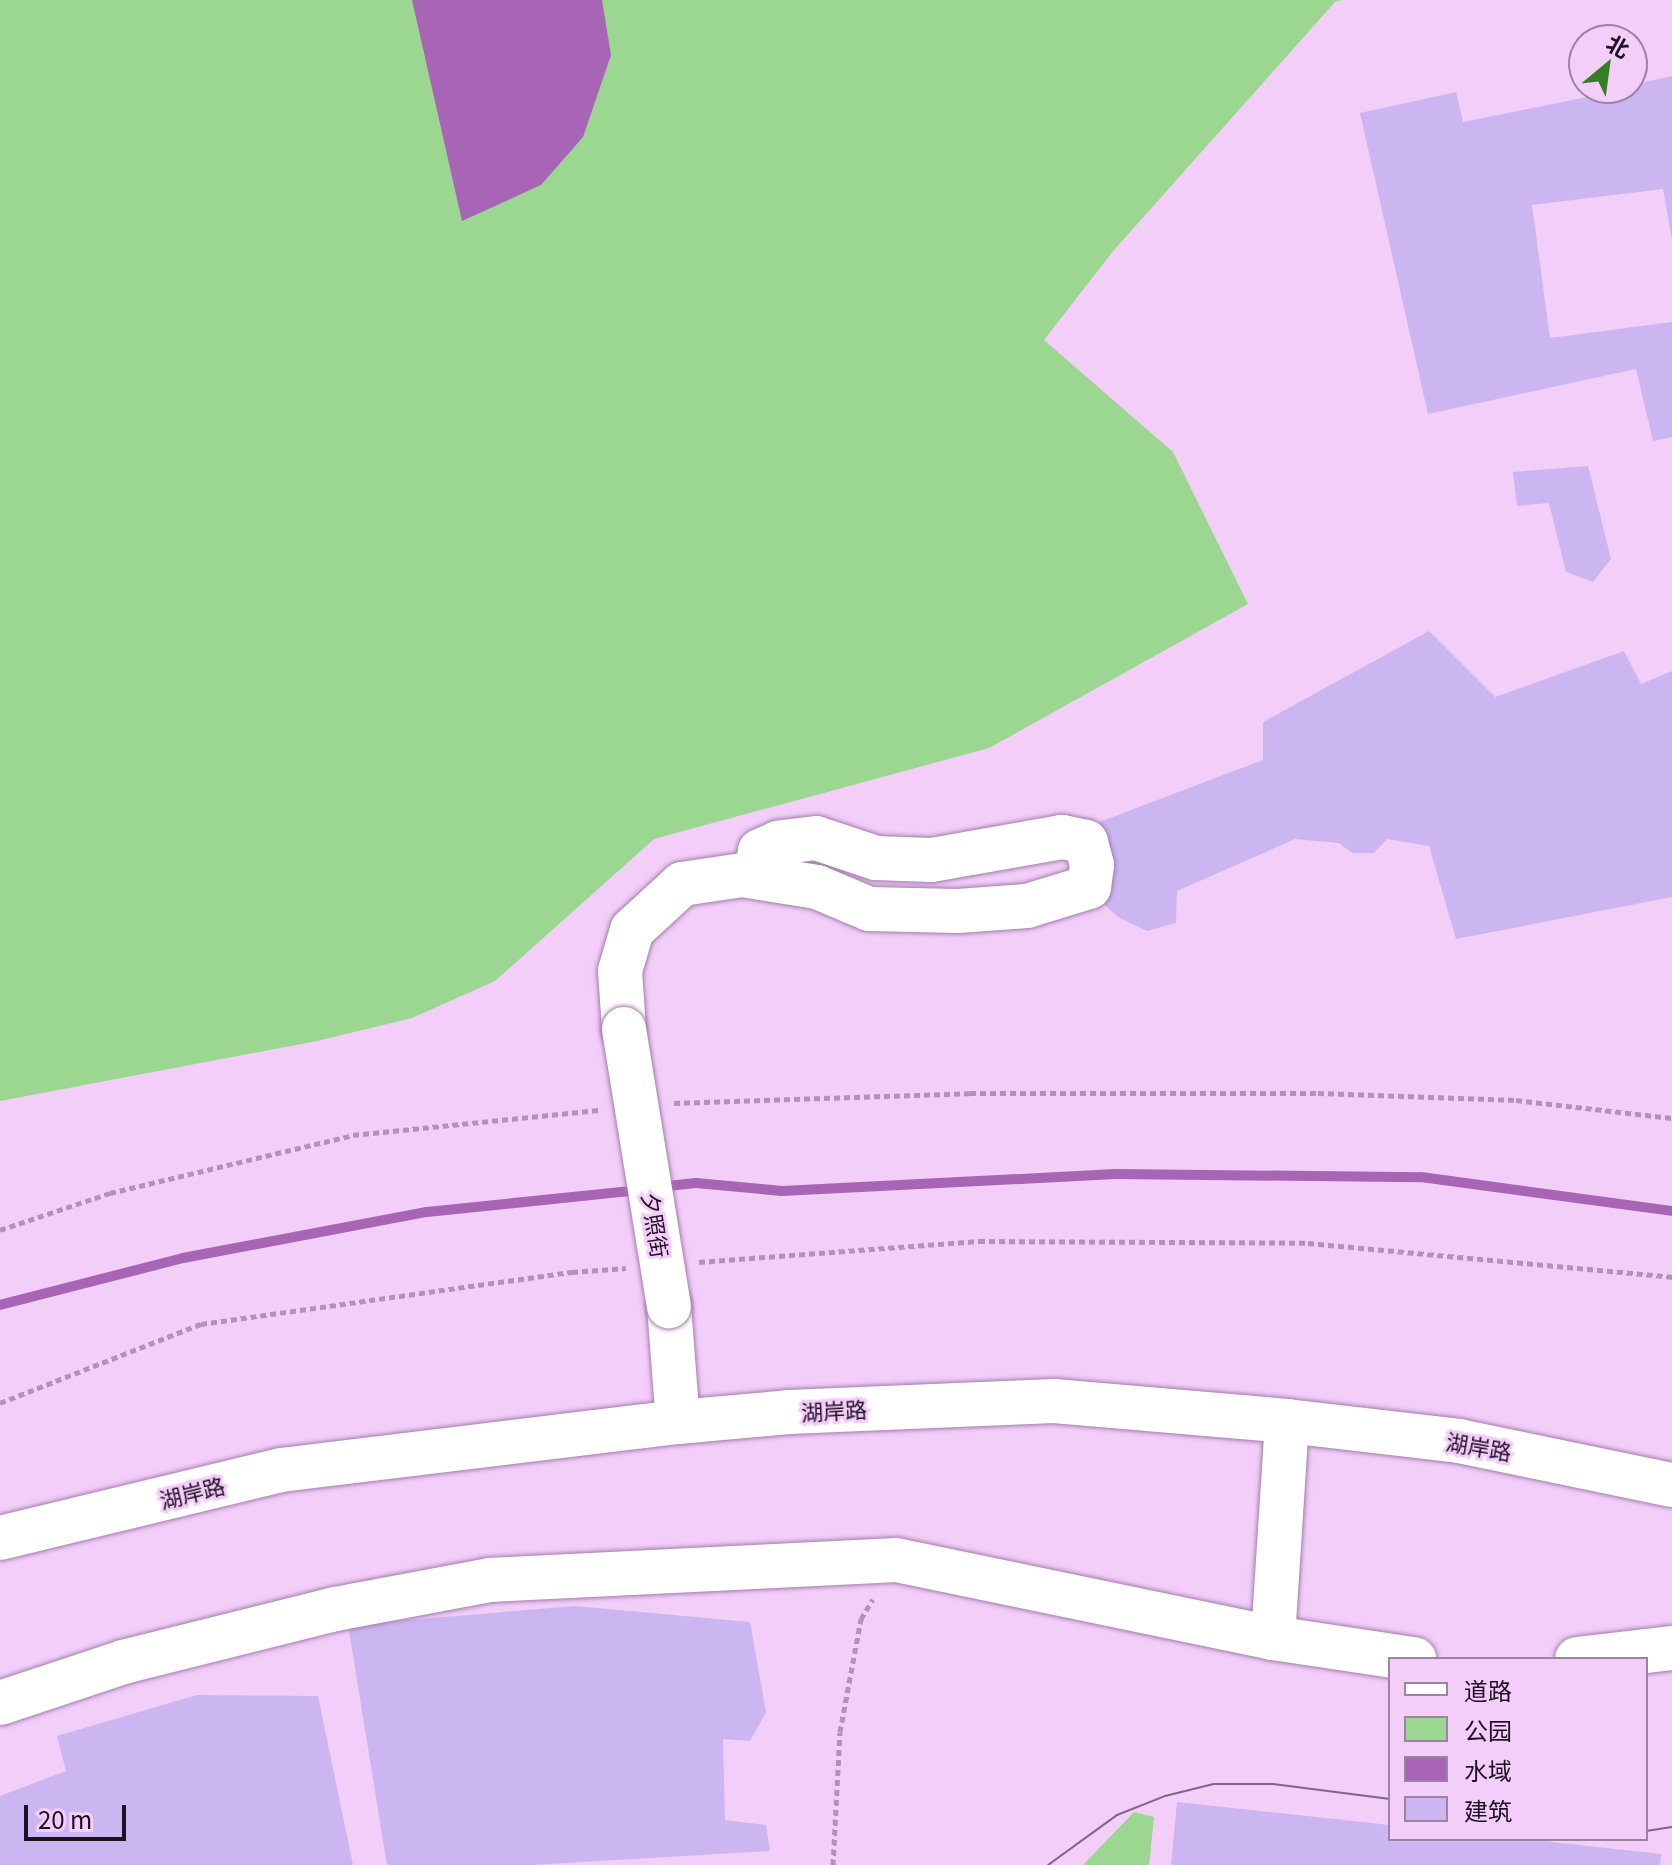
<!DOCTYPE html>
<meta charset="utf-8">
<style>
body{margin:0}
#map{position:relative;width:1672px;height:1865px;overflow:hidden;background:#f2cef9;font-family:Georgia,"Noto Sans SC",serif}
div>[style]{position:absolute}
.green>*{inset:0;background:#9bd790}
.water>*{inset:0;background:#a864b5}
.stream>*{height:10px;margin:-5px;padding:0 5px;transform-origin:5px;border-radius:5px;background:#a864b5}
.building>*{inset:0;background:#cbb6f2}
.path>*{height:5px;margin-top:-2.5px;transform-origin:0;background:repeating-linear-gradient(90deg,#b193b7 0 6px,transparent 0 10px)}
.roads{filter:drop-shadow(0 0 2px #a67cae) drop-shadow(0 0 2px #a67cae)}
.minor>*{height:44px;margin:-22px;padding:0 22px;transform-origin:22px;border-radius:22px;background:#fff}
.tram>*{height:2px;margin:-1px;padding:0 1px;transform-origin:1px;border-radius:1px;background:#7f6684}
.bridges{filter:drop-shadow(0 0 2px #a67cae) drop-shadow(0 0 2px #a67cae)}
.minor-bridge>*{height:44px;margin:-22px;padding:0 22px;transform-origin:22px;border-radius:22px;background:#fff}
span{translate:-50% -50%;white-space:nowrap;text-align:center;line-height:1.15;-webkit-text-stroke:6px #f2cef9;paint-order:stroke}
.street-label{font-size:22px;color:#201023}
.legend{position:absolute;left:1388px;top:1657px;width:260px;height:184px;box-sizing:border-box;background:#f2cef9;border:2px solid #9e82a3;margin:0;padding:10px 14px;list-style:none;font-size:24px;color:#201023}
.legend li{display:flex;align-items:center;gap:16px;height:40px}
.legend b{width:40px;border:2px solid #9e82a3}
.north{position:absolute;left:1568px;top:24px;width:80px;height:80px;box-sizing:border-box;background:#f2cef9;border:2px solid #9e82a3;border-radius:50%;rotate:29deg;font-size:22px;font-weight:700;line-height:32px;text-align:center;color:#201023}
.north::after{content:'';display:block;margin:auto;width:28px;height:36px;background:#347e25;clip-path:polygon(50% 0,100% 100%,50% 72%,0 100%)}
.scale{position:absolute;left:24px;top:1805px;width:102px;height:36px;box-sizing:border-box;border:4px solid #201023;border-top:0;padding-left:10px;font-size:24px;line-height:28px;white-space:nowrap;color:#201023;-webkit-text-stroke:6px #f2cef9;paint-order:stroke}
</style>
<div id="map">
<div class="green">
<i style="clip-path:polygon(0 0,1342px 0,1335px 2px,1114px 250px,1044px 340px,1173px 452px,1248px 604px,989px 748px,654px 839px,495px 981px,412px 1018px,317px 1041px,0 1101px)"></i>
<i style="clip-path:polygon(1134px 1812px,1154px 1817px,1149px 1865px,1083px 1865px)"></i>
</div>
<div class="water">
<i style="clip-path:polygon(412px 0,602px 0,611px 55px,583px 137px,541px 185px,462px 221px)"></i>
</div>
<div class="stream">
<i style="left:658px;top:1187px;width:38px;rotate:-6deg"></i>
<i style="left:696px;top:1183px;width:86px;rotate:5.3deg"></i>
<i style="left:782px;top:1191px;width:334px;rotate:-2.9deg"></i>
<i style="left:1116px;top:1174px;width:305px;rotate:0.6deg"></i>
<i style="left:1421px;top:1177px;width:253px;rotate:7.7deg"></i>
<i style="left:0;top:1305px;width:189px;rotate:-14.4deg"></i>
<i style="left:183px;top:1258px;width:248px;rotate:-10.7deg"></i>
<i style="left:427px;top:1212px;width:213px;rotate:-5.9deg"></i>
</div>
<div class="building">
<i style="clip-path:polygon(1672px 76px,1672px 240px,1663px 189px,1532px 205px,1550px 338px,1672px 322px,1672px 437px,1653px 441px,1636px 369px,1428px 414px,1360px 113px,1456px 92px,1463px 122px,1632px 88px,1632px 85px)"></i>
<i style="clip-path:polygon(1588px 466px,1611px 559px,1593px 582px,1566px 572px,1549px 503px,1517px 506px,1513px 472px)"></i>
<i style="clip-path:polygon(1429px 631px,1495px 697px,1624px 651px,1641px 684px,1672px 671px,1672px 897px,1456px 939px,1429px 846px,1387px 839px,1374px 853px,1352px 853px,1339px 843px,1295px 839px,1177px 891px,1176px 923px,1147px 931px,1118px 917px,1097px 898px,1094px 824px,1263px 760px,1263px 722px)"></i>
<i style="clip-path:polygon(575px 1606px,750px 1622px,766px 1712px,750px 1741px,723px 1739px,725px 1820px,766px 1825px,770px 1851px,532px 1865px,387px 1865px,348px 1625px)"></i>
<i style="clip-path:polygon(197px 1695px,318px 1696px,353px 1865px,0 1865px,0 1796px,66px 1771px,57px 1736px)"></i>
<i style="clip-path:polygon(1177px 1802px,1390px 1825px,1390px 1839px,1523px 1839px,1661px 1854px,1660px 1865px,1171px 1865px)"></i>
</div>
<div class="path">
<i style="left:674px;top:1103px;width:296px;rotate:-1.9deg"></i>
<i style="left:970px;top:1093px;width:348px"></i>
<i style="left:1318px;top:1093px;width:198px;rotate:2deg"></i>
<i style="left:1516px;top:1100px;width:157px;rotate:6.6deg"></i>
<i style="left:0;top:1230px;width:116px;rotate:-18.6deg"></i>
<i style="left:110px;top:1193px;width:250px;rotate:-13.4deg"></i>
<i style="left:353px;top:1135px;width:249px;rotate:-5.8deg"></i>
<i style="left:699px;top:1262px;width:281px;rotate:-4.3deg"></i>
<i style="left:979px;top:1241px;width:329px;rotate:0.3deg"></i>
<i style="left:1308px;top:1243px;width:366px;rotate:5.3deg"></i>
<i style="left:0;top:1403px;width:216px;rotate:-21.5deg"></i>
<i style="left:201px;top:1324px;width:375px;rotate:-8deg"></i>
<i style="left:572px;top:1272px;width:54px;rotate:-4.2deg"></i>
<i style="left:833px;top:1865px;width:133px;rotate:-87deg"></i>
<i style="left:840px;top:1732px;width:115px;rotate:-79.5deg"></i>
<i style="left:861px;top:1619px;width:23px;rotate:-59deg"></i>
</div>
<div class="roads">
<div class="minor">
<i style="left:624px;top:1029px;width:58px;rotate:-93.9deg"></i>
<i style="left:620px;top:971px;width:43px;rotate:-73.7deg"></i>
<i style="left:632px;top:930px;width:68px;rotate:-42.6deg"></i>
<i style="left:682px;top:884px;width:61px;rotate:-8.5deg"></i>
<i style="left:742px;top:875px;width:76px;rotate:9.1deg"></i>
<i style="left:817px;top:887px;width:56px;rotate:22.9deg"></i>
<i style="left:869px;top:909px;width:89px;rotate:1.3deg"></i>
<i style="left:958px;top:911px;width:69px;rotate:-4.1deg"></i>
<i style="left:1027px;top:906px;width:65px;rotate:-17deg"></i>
<i style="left:1089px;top:887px;width:22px;rotate:-82deg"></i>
<i style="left:1092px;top:865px;width:24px;rotate:-105deg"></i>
<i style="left:1086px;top:842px;width:25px;rotate:-168deg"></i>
<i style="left:1062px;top:837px;width:133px;rotate:170deg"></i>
<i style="left:931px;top:860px;width:55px;rotate:-177.9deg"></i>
<i style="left:876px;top:858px;width:63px;rotate:-161.6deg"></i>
<i style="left:816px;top:838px;width:38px;rotate:173deg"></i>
<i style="left:778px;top:843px;width:20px;rotate:156deg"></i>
<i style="left:760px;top:851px;width:26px;rotate:97deg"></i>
<i style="left:669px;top:1306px;width:116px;rotate:85.6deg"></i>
<i style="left:0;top:1538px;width:289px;rotate:-13.6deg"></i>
<i style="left:281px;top:1470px;width:400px;rotate:-6.9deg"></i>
<i style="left:678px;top:1422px;width:111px;rotate:-5.1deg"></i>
<i style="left:789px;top:1412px;width:265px;rotate:-2.4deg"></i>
<i style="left:1054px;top:1401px;width:234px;rotate:4.9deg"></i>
<i style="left:1287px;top:1421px;width:173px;rotate:6.6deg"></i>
<i style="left:1459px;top:1441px;width:217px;rotate:11.7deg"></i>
<i style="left:1273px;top:1638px;width:217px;rotate:-86.3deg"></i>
<i style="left:1577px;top:1659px;width:96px;rotate:-6.6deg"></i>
<i style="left:0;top:1703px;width:130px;rotate:-18.4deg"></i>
<i style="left:123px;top:1662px;width:219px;rotate:-14deg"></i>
<i style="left:335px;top:1609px;width:158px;rotate:-10.6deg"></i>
<i style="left:490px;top:1580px;width:406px;rotate:-2.8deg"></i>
<i style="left:896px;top:1560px;width:385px;rotate:11.7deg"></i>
<i style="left:1273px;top:1638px;width:143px;rotate:8.5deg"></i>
</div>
</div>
<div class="tram">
<i style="left:1646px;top:1831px;width:26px;rotate:-9deg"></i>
<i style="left:1048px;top:1865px;width:85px;rotate:-35.9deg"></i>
<i style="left:1117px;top:1815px;width:52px;rotate:-21.6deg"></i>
<i style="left:1165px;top:1796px;width:50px;rotate:-13.8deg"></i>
<i style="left:1214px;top:1784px;width:59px"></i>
<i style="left:1273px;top:1784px;width:118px;rotate:7.3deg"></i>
</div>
<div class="bridges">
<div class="minor-bridge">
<i style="left:624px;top:1029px;width:281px;rotate:80.8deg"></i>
</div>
</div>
<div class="street-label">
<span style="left:656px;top:1225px;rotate:81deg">夕照街</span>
<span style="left:834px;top:1410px;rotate:-3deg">湖岸路</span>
<span style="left:1479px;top:1446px;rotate:10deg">湖岸路</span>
<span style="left:192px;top:1492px;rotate:-14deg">湖岸路</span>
</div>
<ul class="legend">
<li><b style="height:10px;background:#fff"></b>道路</li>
<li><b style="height:22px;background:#9bd790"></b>公园</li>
<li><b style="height:22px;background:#a864b5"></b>水域</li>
<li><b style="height:22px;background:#cbb6f2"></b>建筑</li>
</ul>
<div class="north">北</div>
<div class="scale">20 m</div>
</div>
